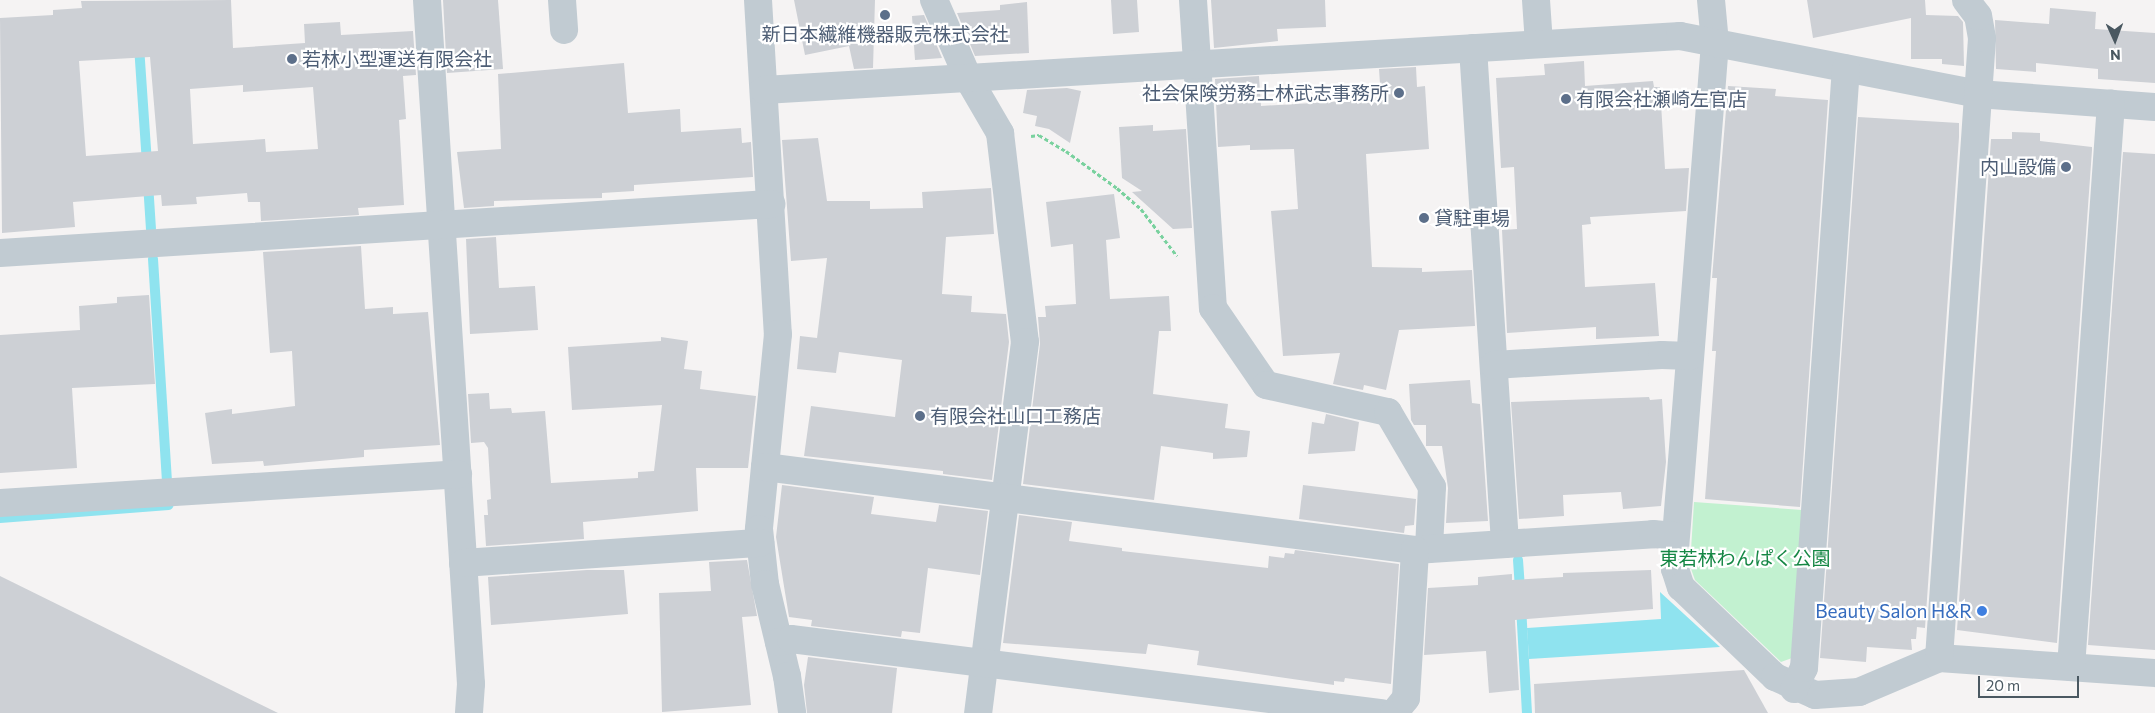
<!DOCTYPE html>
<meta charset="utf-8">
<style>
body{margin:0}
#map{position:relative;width:2155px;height:713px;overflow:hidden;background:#f5f3f3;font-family:Commissioner,"Noto Sans JP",sans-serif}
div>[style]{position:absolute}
.green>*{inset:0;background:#c2f1d0}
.water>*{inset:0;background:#8fe3ef}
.stream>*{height:10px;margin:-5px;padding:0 5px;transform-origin:5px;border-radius:5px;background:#8fe3ef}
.building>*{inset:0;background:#cdd0d5}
.path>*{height:3px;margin-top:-1.5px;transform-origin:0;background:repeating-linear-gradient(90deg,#79d19e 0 4px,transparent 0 6.5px)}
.minor>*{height:28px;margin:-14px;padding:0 14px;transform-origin:14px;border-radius:14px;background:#c1cbd2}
.dots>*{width:14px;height:14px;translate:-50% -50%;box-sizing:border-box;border:2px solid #fff;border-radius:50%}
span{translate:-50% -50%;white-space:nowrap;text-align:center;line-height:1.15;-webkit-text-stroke:4.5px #fff;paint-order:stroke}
.service-label{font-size:19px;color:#4e5e75}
.left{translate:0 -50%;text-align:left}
.right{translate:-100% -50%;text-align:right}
.park-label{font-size:19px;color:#168745}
.shop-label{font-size:19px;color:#366cbe}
.north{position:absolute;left:2090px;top:15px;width:50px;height:50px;-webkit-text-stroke:4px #fff;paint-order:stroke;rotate:178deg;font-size:14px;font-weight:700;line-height:20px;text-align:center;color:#4a5861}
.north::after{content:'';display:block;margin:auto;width:18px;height:22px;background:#4a5861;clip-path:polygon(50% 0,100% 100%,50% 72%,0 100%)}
.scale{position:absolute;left:1978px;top:676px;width:101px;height:22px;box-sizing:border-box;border:2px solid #4a5861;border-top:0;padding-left:6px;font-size:15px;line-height:18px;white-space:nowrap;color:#4a5861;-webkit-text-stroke:4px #fff;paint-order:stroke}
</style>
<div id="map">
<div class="green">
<i style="clip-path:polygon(1694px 502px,1802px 510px,1792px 658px,1781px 662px,1695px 580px,1690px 566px)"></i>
</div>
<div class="water">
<i style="clip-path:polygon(1660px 592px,1720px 647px,1529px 659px,1527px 628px,1661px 619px)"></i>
</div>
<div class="stream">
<i style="left:139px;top:46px;width:118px;rotate:86.1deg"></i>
<i style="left:148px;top:183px;width:46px;rotate:86.3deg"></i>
<i style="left:153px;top:259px;width:221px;rotate:86.4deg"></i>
<i style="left:0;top:518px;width:169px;rotate:-4.4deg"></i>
<i style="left:1518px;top:560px;width:32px;rotate:86deg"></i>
<i style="left:1521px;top:606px;width:107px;rotate:86.8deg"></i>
</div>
<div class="building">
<i style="clip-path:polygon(evenodd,231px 0,233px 48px,305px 43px,304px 24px,340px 22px,341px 35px,413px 31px,416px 75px,403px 76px,406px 119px,399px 120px,404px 205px,358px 208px,359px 215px,261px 221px,260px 202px,248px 202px,247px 193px,196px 197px,197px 204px,162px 206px,161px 195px,73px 202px,75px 227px,2px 233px,0 18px,53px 15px,53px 10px,82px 8px,81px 1px,231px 0,150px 57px,158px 151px,86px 156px,79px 61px,150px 57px,231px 0,243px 85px,243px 92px,313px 87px,318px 149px,266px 152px,265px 139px,193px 144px,190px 89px,243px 85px)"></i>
<i style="clip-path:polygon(443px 0,498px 0,503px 69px,447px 73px)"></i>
<i style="clip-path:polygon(794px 0,875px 0,873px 68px,854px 69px,849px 46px,805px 55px)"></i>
<i style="clip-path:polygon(1111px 0,1137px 0,1139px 32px,1113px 34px)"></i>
<i style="clip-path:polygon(1211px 0,1325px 0,1326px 27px,1277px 29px,1278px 41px,1214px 48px)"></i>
<i style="clip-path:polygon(1807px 0,1925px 0,1926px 15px,1958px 16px,1963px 22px,1964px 66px,1942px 64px,1942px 59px,1911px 59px,1911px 18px,1813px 38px)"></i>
<i style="clip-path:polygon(1027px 2px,1029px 53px,975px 56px,957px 13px,1000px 10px,1000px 5px)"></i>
<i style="clip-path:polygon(2050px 8px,2096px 12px,2095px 29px,2155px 33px,2155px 83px,2098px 79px,2098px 69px,2036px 63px,2036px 72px,1996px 69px,1995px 20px,2049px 24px)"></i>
<i style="clip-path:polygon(924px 15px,942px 58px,915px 60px,912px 16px)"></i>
<i style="clip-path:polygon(1584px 61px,1585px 86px,1653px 81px,1654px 87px,1660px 87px,1665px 169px,1689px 168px,1686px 211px,1590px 217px,1591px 224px,1582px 225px,1585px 287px,1655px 283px,1659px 336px,1596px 339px,1596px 327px,1507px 333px,1502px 230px,1517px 229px,1514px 167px,1501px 168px,1496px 78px,1545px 75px,1544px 64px)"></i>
<i style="clip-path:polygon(624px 63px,628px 113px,680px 109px,681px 132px,741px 128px,742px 143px,751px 142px,753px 177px,634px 185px,634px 191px,602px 193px,602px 198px,494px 201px,494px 206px,464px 208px,457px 152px,501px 149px,498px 74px)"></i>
<i style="clip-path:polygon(1416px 67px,1417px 87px,1425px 86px,1429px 149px,1366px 154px,1372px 267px,1422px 268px,1422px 272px,1472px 270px,1475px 326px,1399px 330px,1386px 390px,1364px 385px,1363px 390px,1333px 384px,1340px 353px,1283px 356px,1271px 211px,1298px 209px,1294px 149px,1250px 150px,1250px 145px,1218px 147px,1215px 79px,1259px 76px,1261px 106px,1381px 99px,1379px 69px)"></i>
<i style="clip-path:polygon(1728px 86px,1776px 89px,1775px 96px,1828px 100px,1800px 507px,1705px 499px,1716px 351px,1712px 351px,1717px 278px,1712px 278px)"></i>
<i style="clip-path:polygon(1067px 88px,1081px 91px,1070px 143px,1049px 129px,1035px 126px,1037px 116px,1023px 113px,1027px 90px)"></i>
<i style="clip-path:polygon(1858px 117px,1959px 123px,1959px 137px,1925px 628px,1917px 627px,1916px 639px,1911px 639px,1912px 650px,1867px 647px,1866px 662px,1820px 658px)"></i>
<i style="clip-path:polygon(1153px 125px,1153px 131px,1186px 129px,1192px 228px,1173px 229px,1132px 192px,1142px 191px,1122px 178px,1119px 127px)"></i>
<i style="clip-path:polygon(2012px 132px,2040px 133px,2040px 141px,2092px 147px,2092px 150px,2057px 643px,1957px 630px,1991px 139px,2012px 139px)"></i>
<i style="clip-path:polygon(818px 138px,827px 201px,870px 201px,870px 209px,923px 208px,922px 192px,991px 188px,994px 234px,946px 237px,942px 294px,972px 296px,971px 312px,1006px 314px,1009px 342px,992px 480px,943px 474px,943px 471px,804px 456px,811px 406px,895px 417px,902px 360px,839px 352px,836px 373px,797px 369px,800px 336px,817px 338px,827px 258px,791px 261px,782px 140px)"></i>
<i style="clip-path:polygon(2123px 152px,2155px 154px,2155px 650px,2088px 645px)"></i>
<i style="clip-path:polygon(1114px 194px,1120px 238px,1106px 240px,1110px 299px,1169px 296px,1171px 331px,1159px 331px,1153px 394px,1228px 404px,1225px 428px,1250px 431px,1247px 457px,1213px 459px,1213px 453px,1161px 446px,1154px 500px,1023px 484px,1040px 344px,1038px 317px,1046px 317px,1045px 306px,1076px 304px,1073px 244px,1051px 247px,1046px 202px)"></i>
<i style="clip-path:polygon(496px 237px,499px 288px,535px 286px,538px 330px,470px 334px,466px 239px)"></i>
<i style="clip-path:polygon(361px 246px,365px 309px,393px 307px,393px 314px,428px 312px,440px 445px,364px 450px,364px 457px,264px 466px,263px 461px,212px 464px,205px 413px,232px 409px,232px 414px,295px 406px,292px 351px,270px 353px,263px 252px)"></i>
<i style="clip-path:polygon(149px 295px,155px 384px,72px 388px,77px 468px,0 473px,0 335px,80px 330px,79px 306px,117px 303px,117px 297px)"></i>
<i style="clip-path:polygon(661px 337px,688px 341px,684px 369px,702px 371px,700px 389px,756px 396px,748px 468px,696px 468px,698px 511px,583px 522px,584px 539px,486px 546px,484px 515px,488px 515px,487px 500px,491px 499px,488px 448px,484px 442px,471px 443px,468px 394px,489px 393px,490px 409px,511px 408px,512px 413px,545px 411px,551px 483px,638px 478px,638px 472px,654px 471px,662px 405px,572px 410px,568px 347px,661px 341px)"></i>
<i style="clip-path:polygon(1470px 380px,1472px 403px,1480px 404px,1488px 521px,1446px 523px,1448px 488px,1442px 446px,1426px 446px,1426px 425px,1414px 425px,1411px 420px,1409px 384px)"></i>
<i style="clip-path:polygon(1649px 397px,1650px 400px,1662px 399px,1666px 462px,1661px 506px,1623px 509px,1621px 492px,1563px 495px,1564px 516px,1519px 519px,1511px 402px)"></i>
<i style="clip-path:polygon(1326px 414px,1359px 422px,1355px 451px,1308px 454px,1312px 422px,1324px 424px)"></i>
<i style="clip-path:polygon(782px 485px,874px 497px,871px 514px,936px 522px,939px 505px,988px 511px,980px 575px,928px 568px,920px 633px,902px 631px,901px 637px,811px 626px,812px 620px,789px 617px,776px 537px)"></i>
<i style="clip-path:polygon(1303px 485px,1416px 499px,1414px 525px,1405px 526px,1404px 533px,1299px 519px)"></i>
<i style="clip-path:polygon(1019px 515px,1072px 522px,1069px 541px,1122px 548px,1122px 551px,1268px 568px,1269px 556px,1284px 558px,1285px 553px,1294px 554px,1295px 550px,1399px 564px,1391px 684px,1345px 678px,1344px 682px,1334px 681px,1334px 685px,1197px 665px,1199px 651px,1148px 644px,1146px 654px,1003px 643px)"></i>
<i style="clip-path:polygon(747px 560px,757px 616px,742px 617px,751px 705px,662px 712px,659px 593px,711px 591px,709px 562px)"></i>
<i style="clip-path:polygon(587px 570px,624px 570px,628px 614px,491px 625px,488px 577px)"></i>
<i style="clip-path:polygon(1651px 570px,1653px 609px,1515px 620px,1519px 690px,1489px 693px,1486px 651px,1424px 655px,1428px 588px,1478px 585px,1478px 577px,1512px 574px,1512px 580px,1563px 577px,1563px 573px)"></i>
<i style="clip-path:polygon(0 576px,278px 713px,0 713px)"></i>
<i style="clip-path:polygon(808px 657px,897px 668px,892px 713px,807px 713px,804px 685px)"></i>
<i style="clip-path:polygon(1744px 670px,1768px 713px,1535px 713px,1534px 684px)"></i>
</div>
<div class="path">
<i style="left:1031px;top:136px;width:8px;rotate:-7deg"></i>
<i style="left:1039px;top:135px;width:31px;rotate:31deg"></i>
<i style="left:1066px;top:151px;width:63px;rotate:36deg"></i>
<i style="left:1117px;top:188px;width:32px;rotate:41deg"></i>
<i style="left:1141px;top:209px;width:59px;rotate:52.5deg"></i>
</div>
<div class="minor">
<i style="left:427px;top:0;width:685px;rotate:86.32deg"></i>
<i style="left:471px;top:684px;width:29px;rotate:94deg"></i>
<i style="left:562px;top:0;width:30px;rotate:86deg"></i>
<i style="left:758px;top:0;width:335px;rotate:86.6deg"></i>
<i style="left:778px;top:334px;width:196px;rotate:95.6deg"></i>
<i style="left:759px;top:529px;width:55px;rotate:83.8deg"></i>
<i style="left:765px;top:584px;width:95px;rotate:76.6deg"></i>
<i style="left:787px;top:676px;width:37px;rotate:82deg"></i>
<i style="left:934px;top:0;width:85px;rotate:66.4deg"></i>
<i style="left:968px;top:78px;width:64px;rotate:59.8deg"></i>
<i style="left:1000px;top:133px;width:210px;rotate:83.2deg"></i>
<i style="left:1025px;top:342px;width:374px;rotate:97.2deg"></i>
<i style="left:1193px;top:0;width:309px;rotate:86.3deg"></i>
<i style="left:1213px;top:308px;width:93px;rotate:55.5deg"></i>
<i style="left:1266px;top:385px;width:125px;rotate:12.5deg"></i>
<i style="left:1388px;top:412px;width:87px;rotate:59.6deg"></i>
<i style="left:1432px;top:487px;width:62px;rotate:92.8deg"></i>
<i style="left:1536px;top:0;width:44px;rotate:86.1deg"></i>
<i style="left:1711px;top:0;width:43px;rotate:84.7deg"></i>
<i style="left:1715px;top:43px;width:508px;rotate:94.52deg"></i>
<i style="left:1675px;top:549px;width:20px;rotate:90deg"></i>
<i style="left:1675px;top:569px;width:19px;rotate:72deg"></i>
<i style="left:1681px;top:587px;width:130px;rotate:43.8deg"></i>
<i style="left:1775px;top:677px;width:44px;rotate:24.2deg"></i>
<i style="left:1815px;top:695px;width:44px;rotate:-3.9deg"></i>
<i style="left:1859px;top:692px;width:87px;rotate:-23deg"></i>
<i style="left:1939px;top:658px;width:217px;rotate:4deg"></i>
<i style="left:1473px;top:48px;width:497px;rotate:86.3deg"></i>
<i style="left:764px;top:90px;width:918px;rotate:-3.37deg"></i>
<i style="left:1680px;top:36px;width:304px;rotate:11deg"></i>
<i style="left:1978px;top:94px;width:177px;rotate:4.2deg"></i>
<i style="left:0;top:253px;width:773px;rotate:-3.64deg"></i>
<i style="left:1494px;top:365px;width:168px;rotate:-3.4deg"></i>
<i style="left:1662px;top:355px;width:28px;rotate:2deg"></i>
<i style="left:765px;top:467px;width:655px;rotate:7.28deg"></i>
<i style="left:1415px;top:550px;width:239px;rotate:-3.8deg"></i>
<i style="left:1653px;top:534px;width:22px;rotate:5deg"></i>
<i style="left:0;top:503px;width:459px;rotate:-3.6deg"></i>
<i style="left:463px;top:563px;width:298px;rotate:-3.9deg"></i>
<i style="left:779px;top:642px;width:12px;rotate:-14deg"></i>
<i style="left:791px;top:639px;width:595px;rotate:7.15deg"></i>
<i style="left:1939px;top:658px;width:621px;rotate:-86.03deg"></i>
<i style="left:1982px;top:38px;width:22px;rotate:-100deg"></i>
<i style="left:1978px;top:16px;width:20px;rotate:-127deg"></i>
<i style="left:2071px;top:667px;width:565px;rotate:-85.94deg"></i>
<i style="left:1794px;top:689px;width:23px;rotate:-65deg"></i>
<i style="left:1804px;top:668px;width:601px;rotate:-86deg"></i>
<i style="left:1394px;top:713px;width:19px;rotate:-51deg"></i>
<i style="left:1406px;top:698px;width:148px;rotate:-86.5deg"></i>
</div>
<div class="dots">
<i style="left:885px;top:15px;background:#5c6f8a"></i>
<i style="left:292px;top:59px;background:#5c6f8a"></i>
<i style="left:1399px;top:93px;background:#5c6f8a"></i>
<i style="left:1566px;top:99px;background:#5c6f8a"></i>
<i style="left:2066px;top:167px;background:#5c6f8a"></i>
<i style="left:1424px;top:218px;background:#5c6f8a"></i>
<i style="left:920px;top:416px;background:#5c6f8a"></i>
<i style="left:1982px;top:611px;background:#3f7fe0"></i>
</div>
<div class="service-label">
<span style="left:885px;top:34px">新日本繊維機器販売株式会社</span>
<span class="left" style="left:302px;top:59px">若林小型運送有限会社</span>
<span class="right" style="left:1389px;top:93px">社会保険労務士林武志事務所</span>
<span class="left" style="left:1576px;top:99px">有限会社瀬崎左官店</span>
<span class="right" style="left:2056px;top:167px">内山設備</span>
<span class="left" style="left:1434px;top:218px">貸駐車場</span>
<span class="left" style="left:930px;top:416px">有限会社山口工務店</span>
</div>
<div class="park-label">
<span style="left:1745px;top:558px">東若林わんぱく公園</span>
</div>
<div class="shop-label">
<span class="right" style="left:1972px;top:611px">Beauty Salon H&amp;R</span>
</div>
<div class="north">N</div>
<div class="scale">20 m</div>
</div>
